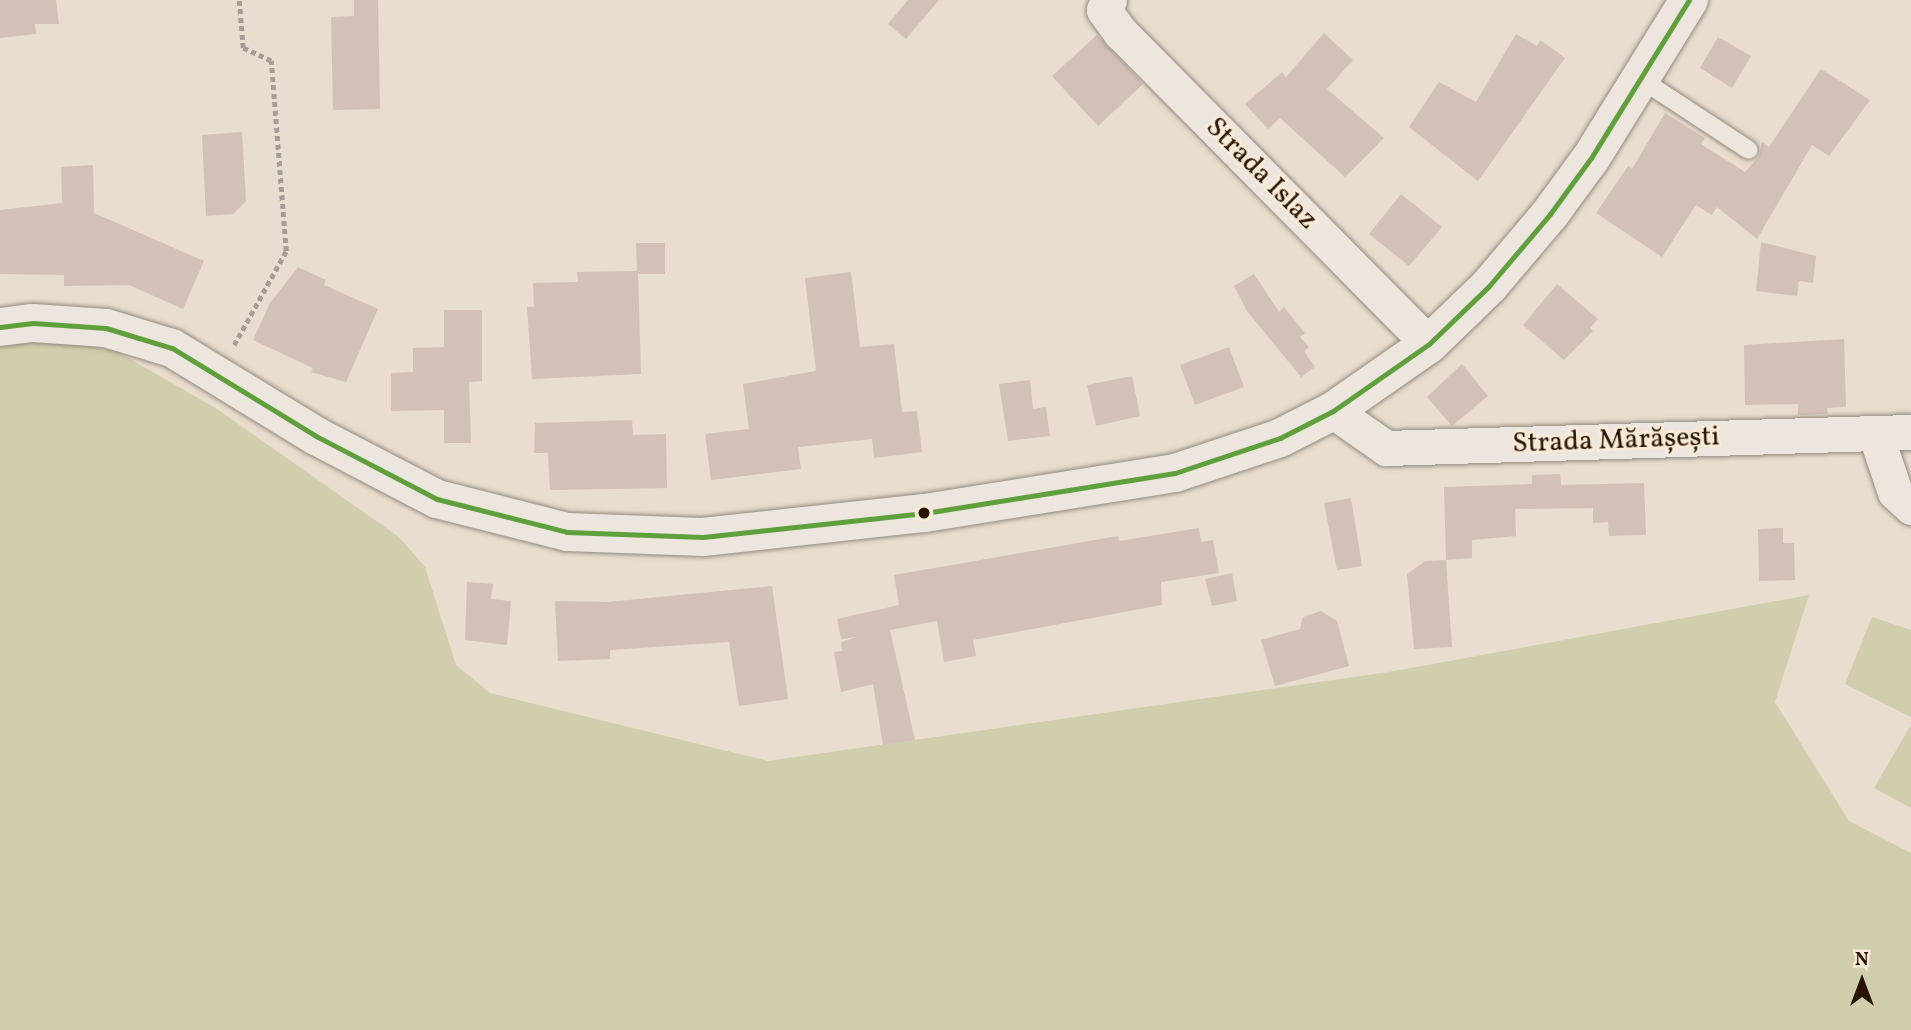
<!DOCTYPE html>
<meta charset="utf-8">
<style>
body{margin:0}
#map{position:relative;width:1911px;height:1030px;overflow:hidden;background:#e8ddce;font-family:Vollkorn,serif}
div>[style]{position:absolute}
.green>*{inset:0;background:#d1cead}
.building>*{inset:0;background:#d3c0b6}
.path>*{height:4.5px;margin-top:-2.25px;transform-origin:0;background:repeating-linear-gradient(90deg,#a59e97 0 5px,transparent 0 8.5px)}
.roads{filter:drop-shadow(0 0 2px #938a7f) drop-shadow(0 0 2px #938a7f)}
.service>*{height:18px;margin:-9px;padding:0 9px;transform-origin:9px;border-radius:9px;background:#ece6df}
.minor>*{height:35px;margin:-17.5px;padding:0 17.5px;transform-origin:17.5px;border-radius:17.5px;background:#ece6df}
.tertiary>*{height:38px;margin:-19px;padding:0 19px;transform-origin:19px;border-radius:19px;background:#ece6df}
.bus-1>*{height:5px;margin:-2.5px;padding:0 2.5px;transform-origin:2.5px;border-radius:2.5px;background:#5f9f3c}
.dots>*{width:19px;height:19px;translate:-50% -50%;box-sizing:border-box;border:4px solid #f7ead8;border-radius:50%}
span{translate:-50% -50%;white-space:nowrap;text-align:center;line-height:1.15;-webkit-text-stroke:6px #f7ead8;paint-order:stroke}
.street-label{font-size:28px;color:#271300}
.north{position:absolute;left:1827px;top:946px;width:70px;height:70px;-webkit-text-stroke:5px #f7ead8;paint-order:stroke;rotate:0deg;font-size:19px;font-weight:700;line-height:28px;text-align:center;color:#271300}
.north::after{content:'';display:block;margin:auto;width:24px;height:32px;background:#271300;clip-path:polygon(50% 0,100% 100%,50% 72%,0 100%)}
</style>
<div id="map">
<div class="green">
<i style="clip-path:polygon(70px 341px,118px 352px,217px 409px,399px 537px,425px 567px,456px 665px,490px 693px,768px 761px,1389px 672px,1809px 595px,1775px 702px,1849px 821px,1911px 853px,1911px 1030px,0 1030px,0 343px)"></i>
<i style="clip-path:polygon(1872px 617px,1911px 630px,1911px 717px,1845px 684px)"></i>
<i style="clip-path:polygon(1911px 725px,1911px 808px,1874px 788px)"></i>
</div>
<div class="building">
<i style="clip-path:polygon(0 0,56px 0,59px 24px,35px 24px,36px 34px,0 38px)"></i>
<i style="clip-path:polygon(354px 0,378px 0,380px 109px,333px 110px,331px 17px,354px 16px)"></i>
<i style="clip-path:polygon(908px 0,939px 0,906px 39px,888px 24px)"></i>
<i style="clip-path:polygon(1324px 33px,1353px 60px,1327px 89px,1384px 138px,1345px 177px,1280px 118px,1268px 129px,1245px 104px,1282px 72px,1286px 77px)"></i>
<i style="clip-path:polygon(1516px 34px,1537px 46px,1540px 40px,1565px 58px,1478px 181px,1409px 127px,1439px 82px,1476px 102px)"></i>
<i style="clip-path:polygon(1097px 35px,1143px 84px,1098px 126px,1052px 76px)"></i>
<i style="clip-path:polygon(1718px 37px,1751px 56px,1732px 88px,1700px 68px)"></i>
<i style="clip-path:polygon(1821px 69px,1870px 100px,1829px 156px,1812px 145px,1757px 239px,1717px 207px,1712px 215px,1696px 205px,1662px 257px,1596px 213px,1628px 166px,1632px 169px,1665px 113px,1705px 138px,1701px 144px,1745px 172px,1759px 156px,1762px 142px,1769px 147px)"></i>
<i style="clip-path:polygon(242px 132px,246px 201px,233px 214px,206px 216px,202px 135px)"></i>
<i style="clip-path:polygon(93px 165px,94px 213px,204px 261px,183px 309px,129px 285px,64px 286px,64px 275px,0 274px,0 210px,62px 203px,61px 167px)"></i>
<i style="clip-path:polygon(1401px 194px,1442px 227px,1409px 266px,1369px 234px)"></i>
<i style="clip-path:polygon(1761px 242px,1816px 256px,1813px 283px,1799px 281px,1797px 296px,1756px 291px)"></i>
<i style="clip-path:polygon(636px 243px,665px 243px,665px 274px,638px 274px,641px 374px,532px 379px,527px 307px,534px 307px,533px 283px,578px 282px,577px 272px,637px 271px)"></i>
<i style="clip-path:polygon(298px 267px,326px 280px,324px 285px,378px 309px,346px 382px,311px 372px,313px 368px,253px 340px,270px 303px)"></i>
<i style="clip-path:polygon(851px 272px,860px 347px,894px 344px,902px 412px,917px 411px,922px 452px,874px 458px,872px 439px,798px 447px,801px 469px,711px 480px,705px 434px,749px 429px,743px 384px,816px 371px,805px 278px)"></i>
<i style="clip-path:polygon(1254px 274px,1279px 312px,1284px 307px,1305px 333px,1300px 337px,1309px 347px,1304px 351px,1315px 367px,1301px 377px,1247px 311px,1234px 286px)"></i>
<i style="clip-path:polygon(1557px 284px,1598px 319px,1590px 328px,1593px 331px,1564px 360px,1523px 325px)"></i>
<i style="clip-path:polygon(444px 310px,482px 310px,482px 381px,469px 382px,471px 443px,444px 443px,444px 410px,391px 411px,391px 373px,413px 372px,413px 348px,444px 347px)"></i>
<i style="clip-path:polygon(1844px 339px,1846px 407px,1827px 408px,1828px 414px,1798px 415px,1798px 404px,1745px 405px,1744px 345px)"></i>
<i style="clip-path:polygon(1229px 347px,1244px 387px,1195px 405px,1180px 365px)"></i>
<i style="clip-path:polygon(1462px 364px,1488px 396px,1452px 426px,1427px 397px)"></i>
<i style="clip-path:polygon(1132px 376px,1140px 416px,1096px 426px,1087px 385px)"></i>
<i style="clip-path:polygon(1030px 380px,1033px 409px,1046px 407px,1050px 436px,1008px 441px,999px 384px)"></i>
<i style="clip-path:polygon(632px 420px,633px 435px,666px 434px,667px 488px,550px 490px,548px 453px,534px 453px,535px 423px)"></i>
<i style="clip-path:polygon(1560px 474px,1561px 485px,1644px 483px,1646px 535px,1609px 536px,1608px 522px,1593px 523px,1593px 508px,1515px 509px,1516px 536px,1472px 540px,1472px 558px,1446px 560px,1452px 647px,1414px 649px,1407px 574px,1425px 561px,1446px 560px,1444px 487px,1532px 484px,1532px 475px)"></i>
<i style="clip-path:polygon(1351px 498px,1362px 566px,1337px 570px,1324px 503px)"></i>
<i style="clip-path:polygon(1199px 528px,1201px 542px,1213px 540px,1219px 573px,1161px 582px,1162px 605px,973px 640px,976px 656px,944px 662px,937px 621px,890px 630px,915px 740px,883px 745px,873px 684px,841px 692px,834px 652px,842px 651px,841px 642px,858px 637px,841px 639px,837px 619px,899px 605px,894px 575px,1118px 536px,1119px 541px)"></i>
<i style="clip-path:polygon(1783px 528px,1783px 543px,1794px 543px,1795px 580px,1759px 581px,1758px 529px)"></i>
<i style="clip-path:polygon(1232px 573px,1237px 601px,1212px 606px,1205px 579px)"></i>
<i style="clip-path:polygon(467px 582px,493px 584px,491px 599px,511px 601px,507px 645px,465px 640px)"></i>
<i style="clip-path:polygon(772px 586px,788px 699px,739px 706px,729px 642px,610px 650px,610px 659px,558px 661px,555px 601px,608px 602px)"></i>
<i style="clip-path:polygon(1321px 611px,1337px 621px,1349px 666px,1275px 686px,1261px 640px,1300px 629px,1303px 617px)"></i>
</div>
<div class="path">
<i style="left:234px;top:345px;width:107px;rotate:-61deg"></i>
<i style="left:286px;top:251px;width:191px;rotate:-94.5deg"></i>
<i style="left:271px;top:61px;width:31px;rotate:-155deg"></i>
<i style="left:243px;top:48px;width:48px;rotate:-94.8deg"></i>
</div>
<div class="roads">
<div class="service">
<i style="left:1639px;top:78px;width:131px;rotate:33.2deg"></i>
</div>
<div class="minor">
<i style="left:1109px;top:0;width:11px;rotate:117deg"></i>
<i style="left:1104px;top:10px;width:29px;rotate:54deg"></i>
<i style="left:1121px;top:33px;width:438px;rotate:45.3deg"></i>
<i style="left:1333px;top:411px;width:65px;rotate:34.9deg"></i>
<i style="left:1386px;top:448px;width:525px;rotate:-1.75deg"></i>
<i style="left:1875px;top:433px;width:62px;rotate:71.3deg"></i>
<i style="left:1895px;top:492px;width:22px;rotate:43deg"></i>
</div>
<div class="tertiary">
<i style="left:0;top:327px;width:33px;rotate:-7deg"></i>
<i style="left:33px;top:323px;width:73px;rotate:3.9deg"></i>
<i style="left:106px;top:328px;width:69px;rotate:16.9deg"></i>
<i style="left:172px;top:348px;width:169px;rotate:31.4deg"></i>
<i style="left:316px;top:436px;width:136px;rotate:27.5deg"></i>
<i style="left:437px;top:499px;width:134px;rotate:14.2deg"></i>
<i style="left:567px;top:532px;width:136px;rotate:2.1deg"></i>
<i style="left:703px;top:537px;width:223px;rotate:-6.2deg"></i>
<i style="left:925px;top:513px;width:253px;rotate:-9.1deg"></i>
<i style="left:1175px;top:473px;width:111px;rotate:-18.4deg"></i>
<i style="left:1280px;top:438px;width:59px;rotate:-27deg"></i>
<i style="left:1333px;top:411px;width:117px;rotate:-34.9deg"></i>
<i style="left:1429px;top:344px;width:83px;rotate:-44deg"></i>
<i style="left:1489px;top:286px;width:94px;rotate:-49.7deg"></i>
<i style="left:1550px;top:214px;width:69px;rotate:-53.8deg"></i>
<i style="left:1591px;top:158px;width:186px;rotate:-58.2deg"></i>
</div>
</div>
<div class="bus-1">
<i style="left:0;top:327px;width:33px;rotate:-7deg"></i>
<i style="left:33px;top:323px;width:73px;rotate:3.9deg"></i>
<i style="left:106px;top:328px;width:69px;rotate:16.9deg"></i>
<i style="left:172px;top:348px;width:169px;rotate:31.4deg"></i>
<i style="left:316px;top:436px;width:136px;rotate:27.5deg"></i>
<i style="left:437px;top:499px;width:134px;rotate:14.2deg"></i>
<i style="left:567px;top:532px;width:136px;rotate:2.1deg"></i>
<i style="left:703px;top:537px;width:223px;rotate:-6.2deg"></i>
<i style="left:925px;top:513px;width:253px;rotate:-9.1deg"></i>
<i style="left:1175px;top:473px;width:111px;rotate:-18.4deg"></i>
<i style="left:1280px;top:438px;width:59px;rotate:-27deg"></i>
<i style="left:1333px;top:411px;width:117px;rotate:-34.9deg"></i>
<i style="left:1429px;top:344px;width:83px;rotate:-44deg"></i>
<i style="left:1489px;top:286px;width:94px;rotate:-49.7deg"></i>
<i style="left:1550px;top:214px;width:69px;rotate:-53.8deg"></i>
<i style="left:1591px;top:158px;width:186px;rotate:-58.2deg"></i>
</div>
<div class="dots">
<i style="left:924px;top:513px;background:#271300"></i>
</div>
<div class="street-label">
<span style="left:1261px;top:174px;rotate:45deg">Strada Islaz</span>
<span style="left:1616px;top:441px;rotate:-2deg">Strada Mărășești</span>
</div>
<div class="north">N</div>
</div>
